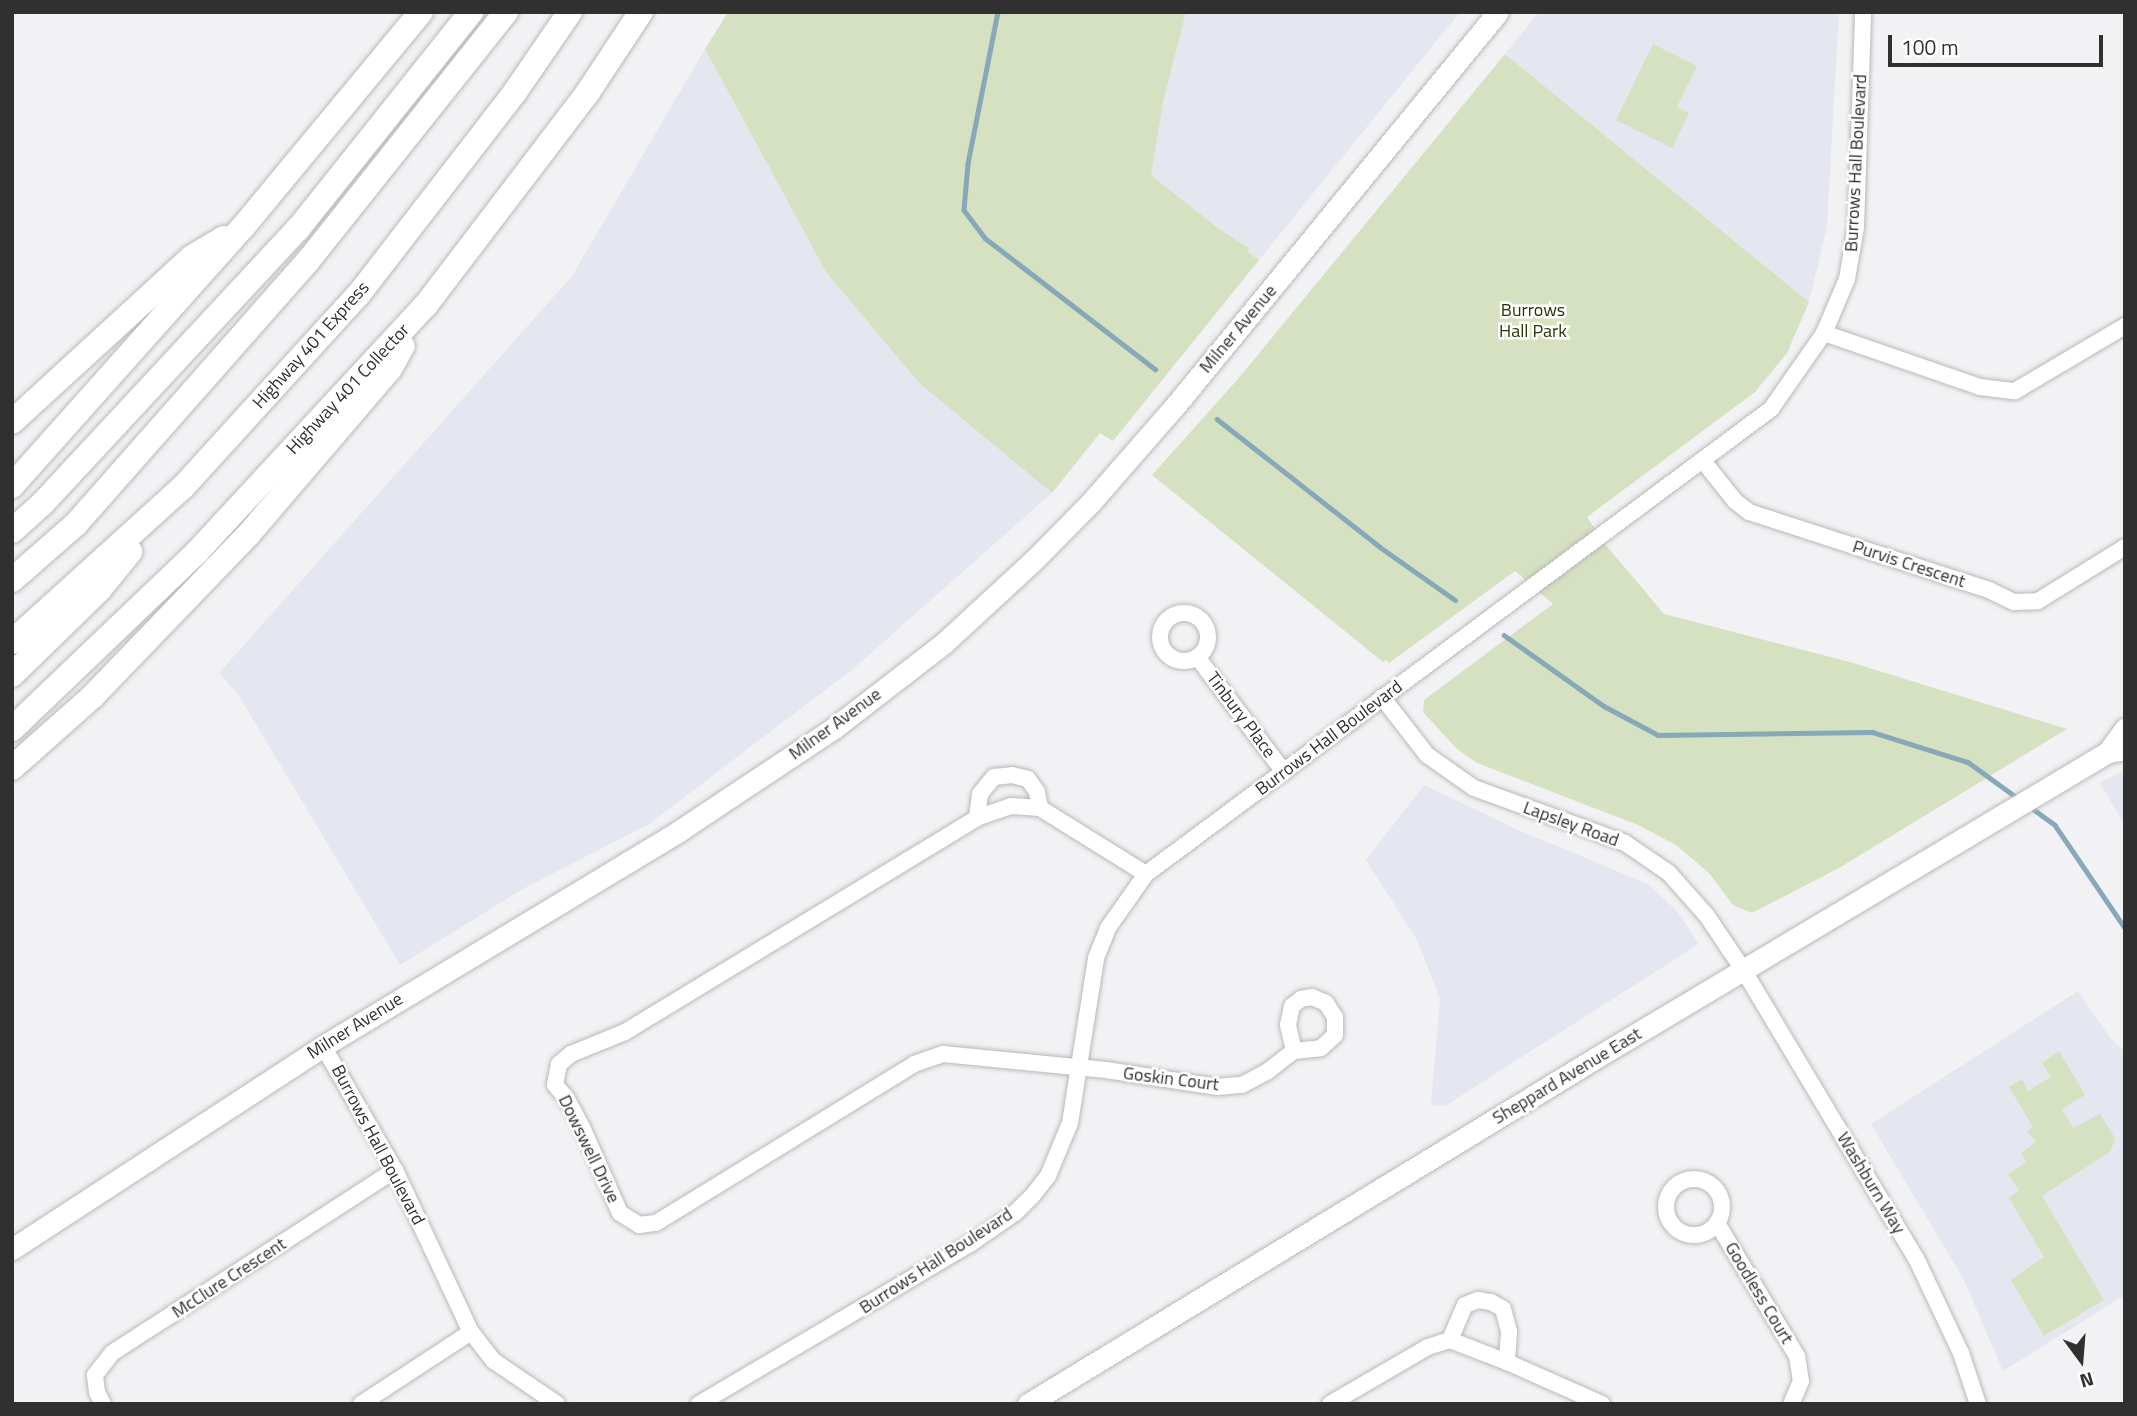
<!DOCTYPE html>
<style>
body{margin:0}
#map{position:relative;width:2137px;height:1416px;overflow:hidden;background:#f2f2f4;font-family:"Titillium Web",sans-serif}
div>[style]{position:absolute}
.built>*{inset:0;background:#e4e7ef}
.green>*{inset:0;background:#d5e1c1}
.stream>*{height:4.5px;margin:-2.25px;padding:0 2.25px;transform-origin:2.25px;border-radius:2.25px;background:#86a8b8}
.roads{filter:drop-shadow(0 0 2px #b8b9ba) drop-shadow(0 0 2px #b8b9ba)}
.minor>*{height:16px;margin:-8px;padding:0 8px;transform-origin:8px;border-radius:8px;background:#fff}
.minor>.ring{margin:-8px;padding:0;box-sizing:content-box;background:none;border:16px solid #fff;border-radius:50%}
.major>*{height:21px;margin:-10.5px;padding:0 10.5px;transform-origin:10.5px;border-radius:10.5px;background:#fff}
.highway>*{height:24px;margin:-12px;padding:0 12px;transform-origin:12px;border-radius:12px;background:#fff}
span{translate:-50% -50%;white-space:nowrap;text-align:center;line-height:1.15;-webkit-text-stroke:5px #fff;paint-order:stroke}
.street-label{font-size:18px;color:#303030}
.park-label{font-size:18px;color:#273501}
.frame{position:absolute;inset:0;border:14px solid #303030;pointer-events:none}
.north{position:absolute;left:2046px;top:1325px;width:70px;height:70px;-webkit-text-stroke:5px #fff;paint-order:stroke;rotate:164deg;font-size:19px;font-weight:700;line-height:28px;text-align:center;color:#303030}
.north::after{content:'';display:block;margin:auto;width:24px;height:32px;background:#303030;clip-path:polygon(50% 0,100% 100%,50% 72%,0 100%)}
.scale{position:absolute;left:1888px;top:35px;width:215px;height:32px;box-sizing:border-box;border:4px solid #303030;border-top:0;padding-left:9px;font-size:21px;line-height:24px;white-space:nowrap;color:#303030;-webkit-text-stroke:5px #fff;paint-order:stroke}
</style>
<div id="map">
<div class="built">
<i style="clip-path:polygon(1186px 12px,1460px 12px,1259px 260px,1146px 171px)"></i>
<i style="clip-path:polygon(1539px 12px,1839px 12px,1827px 227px,1809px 302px,1505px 54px)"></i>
<i style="clip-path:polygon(705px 49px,826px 272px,919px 383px,1052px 493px,853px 669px,649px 824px,523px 889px,400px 965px,239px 696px,219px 673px,572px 276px)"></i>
<i style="clip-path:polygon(2125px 769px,2125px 826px,2100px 783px)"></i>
<i style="clip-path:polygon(1424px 785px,1516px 829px,1648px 884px,1677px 911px,1699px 944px,1445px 1106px,1431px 1105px,1440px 999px,1417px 940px,1366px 860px)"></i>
<i style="clip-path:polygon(2078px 991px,2111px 1039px,2125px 1051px,2125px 1295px,2003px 1371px,1964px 1280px,1871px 1124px)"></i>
</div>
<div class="green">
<i style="clip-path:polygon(728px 12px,1186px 12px,1163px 103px,1151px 175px,1222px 231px,1249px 248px,1247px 251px,1259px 260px,1113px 441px,1100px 433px,1052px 493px,919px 383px,826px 272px,705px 49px)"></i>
<i style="clip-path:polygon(1653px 44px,1697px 66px,1677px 107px,1689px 113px,1672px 148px,1616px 120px)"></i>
<i style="clip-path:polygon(1505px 54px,1809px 302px,1787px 353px,1755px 392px,1587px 517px,1605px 544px,1664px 614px,1850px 662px,2067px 729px,1839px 868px,1752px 913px,1733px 905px,1709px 873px,1676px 845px,1638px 825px,1477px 763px,1457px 749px,1423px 712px,1424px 700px,1553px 604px,1515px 571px,1389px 663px,1386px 660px,1383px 662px,1152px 475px,1238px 379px)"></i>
<i style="clip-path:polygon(2059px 1051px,2085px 1095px,2062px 1109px,2073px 1128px,2100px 1114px,2115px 1138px,2111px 1151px,2042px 1196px,2104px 1300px,2044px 1336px,2011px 1280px,2044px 1257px,2009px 1198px,2019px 1190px,2008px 1175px,2026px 1162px,2021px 1153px,2036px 1142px,2027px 1131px,2033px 1127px,2009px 1087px,2022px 1079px,2028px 1091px,2051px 1077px,2042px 1063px)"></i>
</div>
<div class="stream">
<i style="left:998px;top:12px;width:155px;rotate:101.2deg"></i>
<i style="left:968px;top:164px;width:46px;rotate:95deg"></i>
<i style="left:964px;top:210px;width:35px;rotate:53deg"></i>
<i style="left:985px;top:238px;width:215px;rotate:37.6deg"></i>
<i style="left:1217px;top:419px;width:207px;rotate:38.1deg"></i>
<i style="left:1380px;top:547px;width:92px;rotate:35.2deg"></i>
<i style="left:1504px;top:635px;width:123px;rotate:35.4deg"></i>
<i style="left:1604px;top:706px;width:61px;rotate:28.2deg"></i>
<i style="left:1658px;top:735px;width:214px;rotate:-0.8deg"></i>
<i style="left:1872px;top:732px;width:101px;rotate:17.4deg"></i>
<i style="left:1968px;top:762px;width:63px;rotate:36deg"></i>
<i style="left:2029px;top:806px;width:32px;rotate:36deg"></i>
<i style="left:2055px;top:825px;width:125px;rotate:55.8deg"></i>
</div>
<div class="roads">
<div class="minor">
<i style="left:1824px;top:333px;width:165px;rotate:19.1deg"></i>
<i style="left:1980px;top:387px;width:35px;rotate:7deg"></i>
<i style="left:2015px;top:391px;width:128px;rotate:-30.6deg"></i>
<i style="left:1703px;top:461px;width:51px;rotate:51.3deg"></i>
<i style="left:1735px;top:501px;width:18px;rotate:38deg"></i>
<i style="left:1749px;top:512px;width:252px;rotate:18deg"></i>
<i style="left:1989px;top:590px;width:28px;rotate:26deg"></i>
<i style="left:2014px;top:602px;width:24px;rotate:-2deg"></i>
<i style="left:2038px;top:601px;width:102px;rotate:-31.8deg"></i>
<i class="ring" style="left:1160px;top:613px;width:32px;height:32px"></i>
<i style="left:1198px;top:658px;width:143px;rotate:53deg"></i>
<i style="left:1382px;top:697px;width:73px;rotate:52.2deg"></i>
<i style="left:1427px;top:755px;width:57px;rotate:35.1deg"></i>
<i style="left:1474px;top:788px;width:161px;rotate:20deg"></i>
<i style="left:1625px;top:843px;width:53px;rotate:34.3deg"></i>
<i style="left:1669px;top:873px;width:57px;rotate:48.5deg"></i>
<i style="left:1707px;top:916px;width:66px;rotate:56.1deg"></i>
<i style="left:1744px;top:971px;width:335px;rotate:59.1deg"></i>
<i style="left:1916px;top:1258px;width:105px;rotate:64.7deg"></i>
<i style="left:1961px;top:1353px;width:54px;rotate:71.6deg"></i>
<i style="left:977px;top:818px;width:24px;rotate:-83deg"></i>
<i style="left:980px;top:794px;width:22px;rotate:-51deg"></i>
<i style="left:994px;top:777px;width:18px;rotate:-6deg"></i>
<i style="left:1012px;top:775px;width:16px;rotate:14deg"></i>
<i style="left:1028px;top:779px;width:16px;rotate:55deg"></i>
<i style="left:1037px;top:792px;width:16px;rotate:79deg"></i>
<i style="left:1146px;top:874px;width:125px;rotate:-148.1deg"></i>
<i style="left:1040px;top:808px;width:29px;rotate:-176deg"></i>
<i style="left:1011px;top:806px;width:36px;rotate:161deg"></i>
<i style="left:977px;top:818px;width:412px;rotate:148.7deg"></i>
<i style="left:625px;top:1032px;width:58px;rotate:157.8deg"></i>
<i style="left:571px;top:1054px;width:16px;rotate:140deg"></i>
<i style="left:559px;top:1064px;width:21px;rotate:101deg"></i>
<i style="left:555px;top:1085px;width:18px;rotate:49deg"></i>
<i style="left:567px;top:1099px;width:32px;rotate:62deg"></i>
<i style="left:582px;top:1127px;width:94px;rotate:66.2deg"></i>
<i style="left:620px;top:1213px;width:22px;rotate:32deg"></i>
<i style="left:639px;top:1225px;width:17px;rotate:-7deg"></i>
<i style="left:656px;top:1223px;width:303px;rotate:-31.6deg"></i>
<i style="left:914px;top:1064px;width:31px;rotate:-19deg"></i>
<i style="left:943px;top:1054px;width:164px;rotate:5.6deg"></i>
<i style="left:1106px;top:1070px;width:112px;rotate:8.7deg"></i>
<i style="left:1217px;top:1087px;width:25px;rotate:-5deg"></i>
<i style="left:1242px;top:1085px;width:30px;rotate:-28deg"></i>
<i style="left:1268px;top:1071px;width:33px;rotate:-38deg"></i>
<i style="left:1294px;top:1051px;width:27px;rotate:-6deg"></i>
<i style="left:1321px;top:1048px;width:19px;rotate:-43deg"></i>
<i style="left:1335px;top:1035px;width:18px;rotate:-90deg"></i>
<i style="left:1335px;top:1017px;width:17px;rotate:-123deg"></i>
<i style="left:1326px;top:1003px;width:15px;rotate:-157deg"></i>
<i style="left:1312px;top:997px;width:11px;rotate:170deg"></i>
<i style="left:1301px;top:999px;width:11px;rotate:142deg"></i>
<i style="left:1292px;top:1006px;width:19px;rotate:102deg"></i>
<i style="left:1288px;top:1025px;width:27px;rotate:77deg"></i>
<i style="left:323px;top:1046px;width:143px;rotate:59.9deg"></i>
<i style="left:395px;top:1170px;width:179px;rotate:64.9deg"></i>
<i style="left:471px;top:1332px;width:37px;rotate:52deg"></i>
<i style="left:494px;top:1361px;width:76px;rotate:34.3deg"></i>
<i class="ring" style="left:1666px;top:1179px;width:40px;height:40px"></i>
<i style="left:1717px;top:1223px;width:155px;rotate:59deg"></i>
<i style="left:1797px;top:1356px;width:25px;rotate:81deg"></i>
<i style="left:1801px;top:1381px;width:25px;rotate:113deg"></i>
<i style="left:1450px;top:1340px;width:38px;rotate:-67deg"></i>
<i style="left:1465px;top:1305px;width:14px;rotate:-21deg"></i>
<i style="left:1478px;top:1300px;width:13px;rotate:9deg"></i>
<i style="left:1491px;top:1302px;width:14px;rotate:30deg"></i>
<i style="left:1503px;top:1309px;width:24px;rotate:75deg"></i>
<i style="left:1509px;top:1332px;width:30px;rotate:94deg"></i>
<i style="left:103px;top:1404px;width:13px;rotate:-117deg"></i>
<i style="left:97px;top:1392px;width:17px;rotate:-97deg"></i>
<i style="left:95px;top:1375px;width:28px;rotate:-52deg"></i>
<i style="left:112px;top:1353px;width:337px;rotate:-32.9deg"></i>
<i style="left:361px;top:1404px;width:131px;rotate:-33.2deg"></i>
<i style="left:699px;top:1404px;width:315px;rotate:-30.6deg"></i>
<i style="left:970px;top:1244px;width:55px;rotate:-34.6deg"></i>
<i style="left:1015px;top:1213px;width:25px;rotate:-45deg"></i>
<i style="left:1033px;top:1195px;width:24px;rotate:-52deg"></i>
<i style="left:1048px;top:1176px;width:57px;rotate:-67.5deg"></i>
<i style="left:1070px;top:1123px;width:167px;rotate:-81deg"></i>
<i style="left:1096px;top:958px;width:32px;rotate:-68deg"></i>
<i style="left:1108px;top:928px;width:66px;rotate:-54.9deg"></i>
<i style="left:1146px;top:874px;width:779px;rotate:-36.65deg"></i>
<i style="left:1771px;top:409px;width:93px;rotate:-55.1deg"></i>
<i style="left:1824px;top:333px;width:59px;rotate:-66.9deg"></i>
<i style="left:1847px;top:279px;width:53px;rotate:-80.2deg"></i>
<i style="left:1856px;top:227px;width:215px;rotate:-88.1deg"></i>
<i style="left:1330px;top:1404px;width:113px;rotate:-30.2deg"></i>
<i style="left:1428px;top:1347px;width:23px;rotate:-18deg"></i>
<i style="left:1450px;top:1340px;width:61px;rotate:21.1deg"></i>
<i style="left:1507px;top:1362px;width:104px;rotate:23.9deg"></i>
</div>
<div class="major">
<i style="left:2108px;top:752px;width:29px;rotate:-54deg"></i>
<i style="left:12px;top:1249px;width:371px;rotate:-33.1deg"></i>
<i style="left:323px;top:1046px;width:416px;rotate:-31.1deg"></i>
<i style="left:679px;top:831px;width:186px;rotate:-33.6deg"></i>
<i style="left:834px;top:728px;width:139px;rotate:-37.7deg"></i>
<i style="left:944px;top:643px;width:122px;rotate:-42.7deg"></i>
<i style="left:1034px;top:560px;width:83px;rotate:-45.5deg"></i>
<i style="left:1092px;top:501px;width:126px;rotate:-48.9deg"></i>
<i style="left:1175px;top:406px;width:509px;rotate:-50.66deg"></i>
<i style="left:1028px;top:1404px;width:663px;rotate:-31.36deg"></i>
<i style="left:1594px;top:1059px;width:599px;rotate:-30.85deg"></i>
<i style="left:2108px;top:752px;width:17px;rotate:-10deg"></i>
</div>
<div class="highway">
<i style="left:12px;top:422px;width:244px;rotate:-42.5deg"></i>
<i style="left:192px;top:257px;width:37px;rotate:-31deg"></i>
<i style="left:12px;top:486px;width:347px;rotate:-48.3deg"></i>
<i style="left:243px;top:227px;width:279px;rotate:-50.4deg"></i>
<i style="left:12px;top:531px;width:42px;rotate:-42.1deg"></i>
<i style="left:43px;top:503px;width:374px;rotate:-47.1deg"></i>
<i style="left:298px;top:229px;width:278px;rotate:-51.4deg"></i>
<i style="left:12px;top:580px;width:85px;rotate:-41.2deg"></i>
<i style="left:76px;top:524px;width:351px;rotate:-48.6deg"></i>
<i style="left:308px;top:261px;width:318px;rotate:-51.5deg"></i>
<i style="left:12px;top:642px;width:232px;rotate:-42.2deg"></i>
<i style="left:184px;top:486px;width:260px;rotate:-47.7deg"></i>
<i style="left:359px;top:294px;width:255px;rotate:-52.3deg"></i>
<i style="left:515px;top:92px;width:97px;rotate:-55.5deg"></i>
<i style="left:12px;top:675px;width:123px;rotate:-44.3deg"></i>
<i style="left:100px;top:589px;width:48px;rotate:-51deg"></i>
<i style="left:12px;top:729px;width:256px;rotate:-43.7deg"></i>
<i style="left:197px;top:552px;width:337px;rotate:-47.2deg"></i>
<i style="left:426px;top:305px;width:268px;rotate:-52.7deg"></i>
<i style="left:588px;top:92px;width:96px;rotate:-56.5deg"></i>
<i style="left:12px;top:768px;width:108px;rotate:-41.6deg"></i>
<i style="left:93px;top:696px;width:223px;rotate:-46.1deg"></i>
<i style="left:248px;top:535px;width:218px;rotate:-49.5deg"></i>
<i style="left:390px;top:369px;width:26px;rotate:-61deg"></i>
</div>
</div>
<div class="street-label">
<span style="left:1856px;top:163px;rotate:-87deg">Burrows Hall Boulevard</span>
<span style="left:1238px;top:329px;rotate:-50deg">Milner Avenue</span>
<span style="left:311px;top:345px;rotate:-48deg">Highway 401 Express</span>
<span style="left:348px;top:389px;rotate:-47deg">Highway 401 Collector</span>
<span style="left:1909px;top:564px;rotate:18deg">Purvis Crescent</span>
<span style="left:1241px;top:715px;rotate:53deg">Tinbury Place</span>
<span style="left:835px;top:724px;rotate:-36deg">Milner Avenue</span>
<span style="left:1329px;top:738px;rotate:-37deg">Burrows Hall Boulevard</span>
<span style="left:1571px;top:824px;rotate:20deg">Lapsley Road</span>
<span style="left:355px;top:1026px;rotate:-32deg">Milner Avenue</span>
<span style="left:1567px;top:1076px;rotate:-31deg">Sheppard Avenue East</span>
<span style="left:1171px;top:1079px;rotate:7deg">Goskin Court</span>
<span style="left:378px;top:1145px;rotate:62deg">Burrows Hall Boulevard</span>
<span style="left:589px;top:1149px;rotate:64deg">Dowswell Drive</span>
<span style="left:1871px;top:1183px;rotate:59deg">Washburn Way</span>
<span style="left:936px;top:1261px;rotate:-33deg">Burrows Hall Boulevard</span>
<span style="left:229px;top:1278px;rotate:-33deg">McClure Crescent</span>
<span style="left:1759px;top:1293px;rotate:59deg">Goodless Court</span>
</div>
<div class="park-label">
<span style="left:1533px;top:321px">Burrows<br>Hall Park</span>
</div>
<div class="frame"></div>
<div class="north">N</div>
<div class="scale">100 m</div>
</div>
